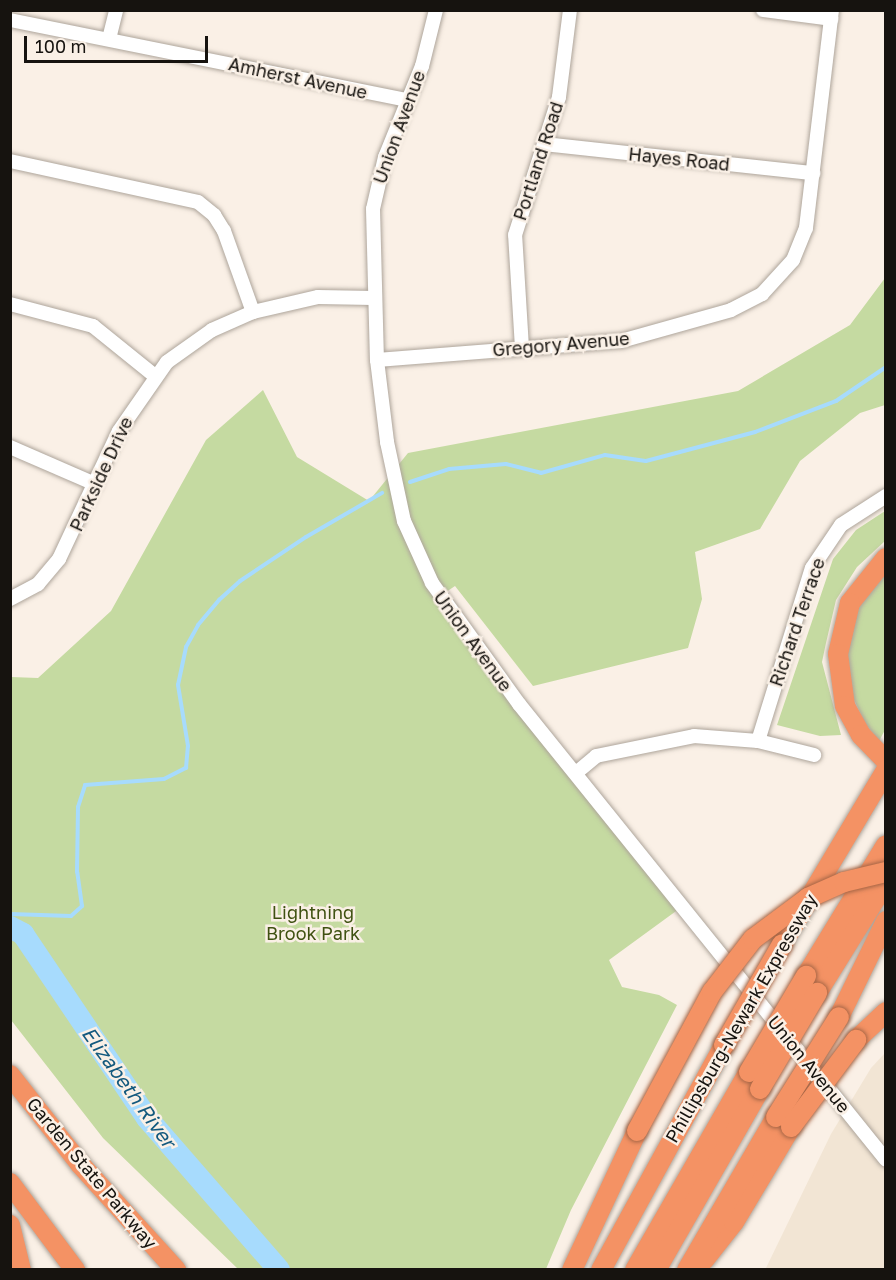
<!DOCTYPE html>
<style>
body{margin:0}
#map{position:relative;width:896px;height:1280px;overflow:hidden;background:#faf0e6;font-family:"Golos Text",sans-serif}
div>[style]{position:absolute}
.built>*{inset:0;background:#f2e5d4}
.green>*{inset:0;background:#c5daa1}
.stream>*{height:4px;margin:-2px;padding:0 2px;transform-origin:2px;border-radius:2px;background:#a7dbfd}
.river>*{height:22px;margin:-11px;padding:0 11px;transform-origin:11px;border-radius:11px;background:#a7dbfd}
.roads{filter:drop-shadow(0 0 2px #aea59b) drop-shadow(0 0 2px #aea59b)}
.minor>*{height:14px;margin:-7px;padding:0 7px;transform-origin:7px;border-radius:7px;background:#fff}
.highway>*{height:20px;margin:-10px;padding:0 10px;transform-origin:10px;border-radius:10px;background:#f49264}
.bridges{filter:drop-shadow(0 0 2px #a66646) drop-shadow(0 0 2px #a66646)}
.highway-bridge>*{height:20px;margin:-10px;padding:0 10px;transform-origin:10px;border-radius:10px;background:#f49264}
span{translate:-50% -50%;white-space:nowrap;text-align:center;line-height:1.15;-webkit-text-stroke:5px #faf0e6;paint-order:stroke}
.street-label{font-size:18px;color:#16130f}
.park-label{font-size:18px;color:#3f5111}
.water-label{font-size:20px;color:#13597e;font-style:italic}
.frame{position:absolute;inset:0;border:12px solid #16130f;pointer-events:none}
.scale{position:absolute;left:24px;top:36px;width:184px;height:27px;box-sizing:border-box;border:3px solid #16130f;border-top:0;padding-left:8px;font-size:18px;line-height:21px;white-space:nowrap;color:#16130f;-webkit-text-stroke:4px #faf0e6;paint-order:stroke}
</style>
<div id="map">
<div class="built">
<i style="clip-path:polygon(885px 1053px,885px 1269px,765px 1270px,831px 1134px,871px 1068px)"></i>
</div>
<div class="green">
<i style="clip-path:polygon(885px 278px,885px 405px,860px 413px,800px 461px,760px 529px,695px 552px,702px 599px,688px 648px,533px 686px,455px 586px,440px 596px,683px 906px,609px 960px,622px 987px,659px 995px,677px 1005px,571px 1210px,546px 1269px,238px 1269px,103px 1138px,11px 1020px,11px 677px,38px 678px,111px 611px,206px 440px,263px 390px,297px 457px,369px 501px,408px 453px,738px 391px,850px 325px)"></i>
<i style="clip-path:polygon(885px 511px,885px 541px,857px 567px,836px 600px,826px 643px,822px 662px,841px 735px,820px 736px,777px 725px,833px 559px,856px 530px)"></i>
<i style="clip-path:polygon(885px 570px,885px 730px,879px 741px,865px 723px,850px 691px,847px 646px,862px 598px)"></i>
</div>
<div class="stream">
<i style="left:410px;top:482px;width:41px;rotate:-18.4deg"></i>
<i style="left:449px;top:469px;width:57px;rotate:-5deg"></i>
<i style="left:506px;top:464px;width:36px;rotate:14deg"></i>
<i style="left:541px;top:473px;width:66px;rotate:-15.7deg"></i>
<i style="left:605px;top:455px;width:41px;rotate:8.3deg"></i>
<i style="left:646px;top:461px;width:113px;rotate:-14.9deg"></i>
<i style="left:755px;top:432px;width:87px;rotate:-20.9deg"></i>
<i style="left:836px;top:401px;width:60px;rotate:-34.2deg"></i>
<i style="left:10px;top:914px;width:61px;rotate:1.9deg"></i>
<i style="left:71px;top:916px;width:15px;rotate:-42deg"></i>
<i style="left:82px;top:906px;width:34px;rotate:-98deg"></i>
<i style="left:77px;top:872px;width:65px;rotate:-89.1deg"></i>
<i style="left:78px;top:807px;width:23px;rotate:-72deg"></i>
<i style="left:85px;top:785px;width:79px;rotate:-4.3deg"></i>
<i style="left:164px;top:779px;width:25px;rotate:-27deg"></i>
<i style="left:186px;top:768px;width:22px;rotate:-85deg"></i>
<i style="left:188px;top:746px;width:62px;rotate:-99.3deg"></i>
<i style="left:178px;top:685px;width:39px;rotate:-78deg"></i>
<i style="left:186px;top:647px;width:25px;rotate:-61deg"></i>
<i style="left:198px;top:625px;width:33px;rotate:-50deg"></i>
<i style="left:219px;top:600px;width:28px;rotate:-42deg"></i>
<i style="left:240px;top:581px;width:79px;rotate:-33.7deg"></i>
<i style="left:306px;top:537px;width:88px;rotate:-30.1deg"></i>
</div>
<div class="river">
<i style="left:10px;top:927px;width:15px;rotate:28deg"></i>
<i style="left:23px;top:934px;width:222px;rotate:56deg"></i>
<i style="left:147px;top:1118px;width:201px;rotate:49deg"></i>
</div>
<div class="roads">
<div class="minor">
<i style="left:436px;top:10px;width:58px;rotate:104deg"></i>
<i style="left:422px;top:66px;width:98px;rotate:112.1deg"></i>
<i style="left:385px;top:157px;width:53px;rotate:103deg"></i>
<i style="left:373px;top:209px;width:151px;rotate:88.5deg"></i>
<i style="left:377px;top:360px;width:83px;rotate:83deg"></i>
<i style="left:387px;top:442px;width:81px;rotate:77.9deg"></i>
<i style="left:404px;top:521px;width:68px;rotate:65.7deg"></i>
<i style="left:432px;top:583px;width:149px;rotate:54.3deg"></i>
<i style="left:519px;top:704px;width:585px;rotate:51.17deg"></i>
<i style="left:763px;top:10px;width:69px;rotate:7.5deg"></i>
<i style="left:10px;top:20px;width:406px;rotate:11.4deg"></i>
<i style="left:109px;top:39px;width:30px;rotate:-76deg"></i>
<i style="left:544px;top:144px;width:271px;rotate:6.2deg"></i>
<i style="left:10px;top:161px;width:192px;rotate:12.3deg"></i>
<i style="left:198px;top:202px;width:21px;rotate:39deg"></i>
<i style="left:214px;top:215px;width:19px;rotate:58deg"></i>
<i style="left:224px;top:231px;width:86px;rotate:70.3deg"></i>
<i style="left:10px;top:304px;width:86px;rotate:14.8deg"></i>
<i style="left:93px;top:326px;width:80px;rotate:38.9deg"></i>
<i style="left:522px;top:348px;width:113px;rotate:-93.5deg"></i>
<i style="left:515px;top:235px;width:145px;rotate:-72.3deg"></i>
<i style="left:559px;top:97px;width:88px;rotate:-82.8deg"></i>
<i style="left:377px;top:360px;width:245px;rotate:-4.5deg"></i>
<i style="left:621px;top:341px;width:114px;rotate:-15.7deg"></i>
<i style="left:731px;top:310px;width:35px;rotate:-27deg"></i>
<i style="left:762px;top:294px;width:46px;rotate:-47.6deg"></i>
<i style="left:793px;top:260px;width:35px;rotate:-68deg"></i>
<i style="left:806px;top:228px;width:220px;rotate:-83.2deg"></i>
<i style="left:10px;top:447px;width:93px;rotate:23.5deg"></i>
<i style="left:10px;top:599px;width:32px;rotate:-28deg"></i>
<i style="left:38px;top:584px;width:33px;rotate:-50deg"></i>
<i style="left:59px;top:559px;width:141px;rotate:-64.9deg"></i>
<i style="left:119px;top:431px;width:84px;rotate:-55.2deg"></i>
<i style="left:167px;top:362px;width:55px;rotate:-35.4deg"></i>
<i style="left:212px;top:330px;width:45px;rotate:-23.7deg"></i>
<i style="left:253px;top:312px;width:67px;rotate:-13deg"></i>
<i style="left:318px;top:297px;width:55px;rotate:1deg"></i>
<i style="left:758px;top:741px;width:181px;rotate:-72.7deg"></i>
<i style="left:812px;top:568px;width:52px;rotate:-56deg"></i>
<i style="left:841px;top:525px;width:54px;rotate:-32.8deg"></i>
<i style="left:576px;top:773px;width:26px;rotate:-40deg"></i>
<i style="left:596px;top:756px;width:100px;rotate:-11.5deg"></i>
<i style="left:694px;top:736px;width:64px;rotate:4.5deg"></i>
<i style="left:758px;top:741px;width:58px;rotate:14deg"></i>
</div>
<div class="highway">
<i style="left:886px;top:558px;width:58px;rotate:128.7deg"></i>
<i style="left:850px;top:603px;width:52px;rotate:103.2deg"></i>
<i style="left:838px;top:654px;width:52px;rotate:82.3deg"></i>
<i style="left:845px;top:706px;width:33px;rotate:61deg"></i>
<i style="left:861px;top:735px;width:36px;rotate:46deg"></i>
<i style="left:782px;top:944px;width:203px;rotate:-59.1deg"></i>
<i style="left:806px;top:976px;width:153px;rotate:-58.6deg"></i>
<i style="left:817px;top:993px;width:131px;rotate:-58.1deg"></i>
<i style="left:839px;top:1017px;width:107px;rotate:-63.9deg"></i>
<i style="left:856px;top:1040px;width:41px;rotate:-43deg"></i>
<i style="left:10px;top:1075px;width:113px;rotate:51.8deg"></i>
<i style="left:80px;top:1164px;width:143px;rotate:47.8deg"></i>
<i style="left:10px;top:1183px;width:109px;rotate:53.2deg"></i>
<i style="left:10px;top:1225px;width:46px;rotate:76.3deg"></i>
<i style="left:704px;top:1260px;width:48px;rotate:-51.7deg"></i>
<i style="left:734px;top:1222px;width:111px;rotate:-59deg"></i>
<i style="left:572px;top:1270px;width:153px;rotate:-64.9deg"></i>
<i style="left:601px;top:1270px;width:256px;rotate:-61.3deg"></i>
<i style="left:635px;top:1270px;width:228px;rotate:-60.1deg"></i>
<i style="left:656px;top:1270px;width:209px;rotate:-60.1deg"></i>
<i style="left:687px;top:1270px;width:177px;rotate:-59.8deg"></i>
</div>
</div>
<div class="bridges">
<div class="highway-bridge">
<i style="left:724px;top:1045px;width:116px;rotate:-60.1deg"></i>
<i style="left:749px;top:1072px;width:112px;rotate:-59.3deg"></i>
<i style="left:760px;top:1089px;width:112px;rotate:-59.3deg"></i>
<i style="left:776px;top:1117px;width:118px;rotate:-57.8deg"></i>
<i style="left:791px;top:1127px;width:109px;rotate:-53.2deg"></i>
<i style="left:637px;top:1131px;width:158px;rotate:-61.7deg"></i>
<i style="left:712px;top:992px;width:67px;rotate:-52.3deg"></i>
<i style="left:753px;top:939px;width:69px;rotate:-36.7deg"></i>
<i style="left:808px;top:898px;width:39px;rotate:-24deg"></i>
<i style="left:844px;top:882px;width:43px;rotate:-13.4deg"></i>
</div>
</div>
<div class="street-label">
<span style="left:298px;top:78px;rotate:12deg">Amherst Avenue</span>
<span style="left:399px;top:127px;rotate:-70deg">Union Avenue</span>
<span style="left:679px;top:159px;rotate:6deg">Hayes Road</span>
<span style="left:538px;top:161px;rotate:-72deg">Portland Road</span>
<span style="left:561px;top:344px;rotate:-5deg">Gregory Avenue</span>
<span style="left:101px;top:474px;rotate:-65deg">Parkside Drive</span>
<span style="left:797px;top:622px;rotate:-71deg">Richard Terrace</span>
<span style="left:473px;top:641px;rotate:54deg">Union Avenue</span>
<span style="left:741px;top:1018px;rotate:-60deg">Phillipsburg-Newark Expressway</span>
<span style="left:809px;top:1064px;rotate:51deg">Union Avenue</span>
<span style="left:92px;top:1173px;rotate:50deg">Garden State Parkway</span>
</div>
<div class="park-label">
<span style="left:313px;top:923px">Lightning<br>Brook Park</span>
</div>
<div class="water-label">
<span style="left:129px;top:1087px;rotate:54deg">Elizabeth River</span>
</div>
<div class="frame"></div>
<div class="scale">100 m</div>
</div>
